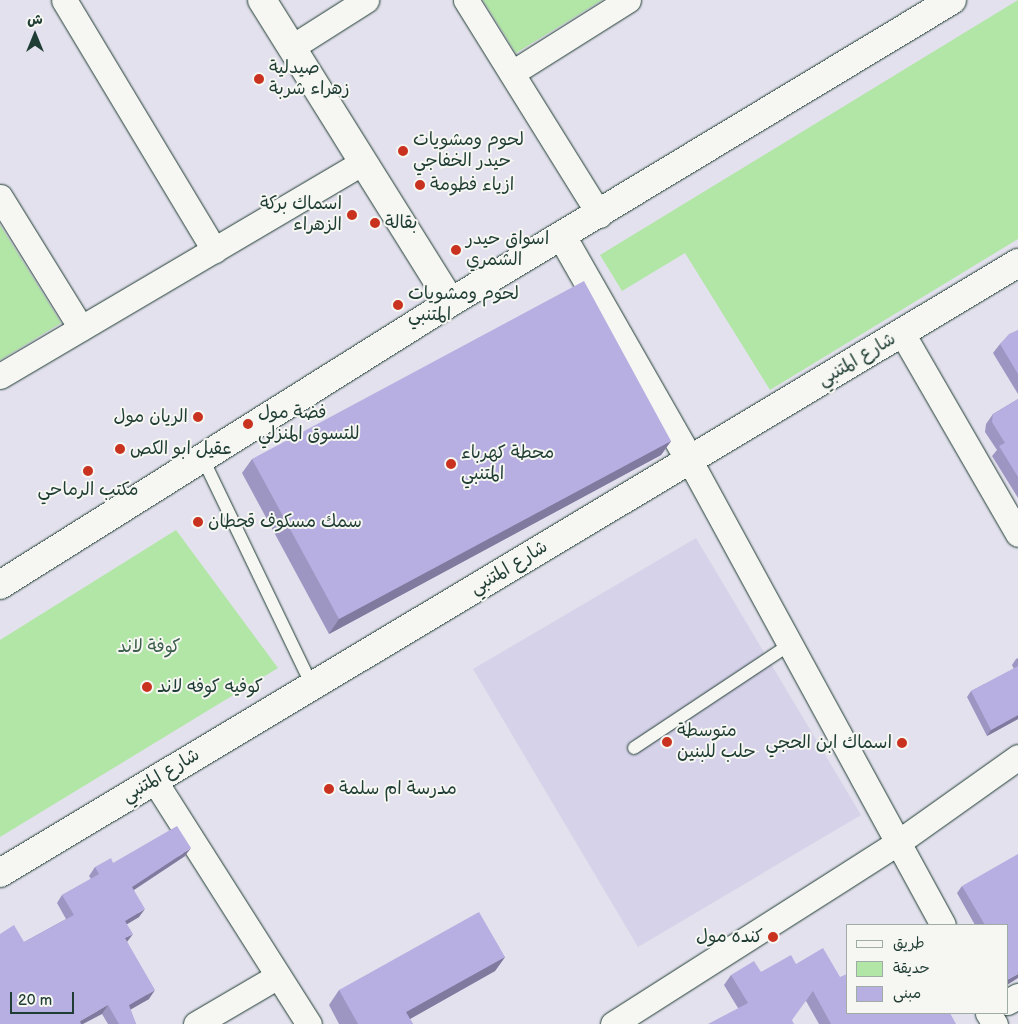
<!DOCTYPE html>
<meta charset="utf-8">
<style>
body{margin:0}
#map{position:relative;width:1018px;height:1024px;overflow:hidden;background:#e3e1ed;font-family:"Balsamiq Sans","Playpen Sans Arabic",sans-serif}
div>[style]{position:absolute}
.built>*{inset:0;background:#d6d2e9}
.green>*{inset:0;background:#b2e6a7}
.roads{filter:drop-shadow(0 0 1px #1f3d34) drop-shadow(0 0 1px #1f3d34)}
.service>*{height:12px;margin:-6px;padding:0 6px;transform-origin:6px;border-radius:6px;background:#f6f6f2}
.minor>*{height:25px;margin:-12.5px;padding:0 12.5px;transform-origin:12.5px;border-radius:12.5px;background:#f6f6f2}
.tertiary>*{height:28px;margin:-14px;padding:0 14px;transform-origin:14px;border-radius:14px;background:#f6f6f2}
.wall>*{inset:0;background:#9d96c2}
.shaded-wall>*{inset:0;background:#807a9e}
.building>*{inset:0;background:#b7afe1}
.dots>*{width:14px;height:14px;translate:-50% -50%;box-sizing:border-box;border:2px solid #f6f6f2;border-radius:50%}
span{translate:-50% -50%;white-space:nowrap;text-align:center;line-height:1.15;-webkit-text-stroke:4px #f6f6f2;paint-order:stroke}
.poi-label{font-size:18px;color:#1f3d34}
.left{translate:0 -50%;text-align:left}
.right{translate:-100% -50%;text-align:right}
.street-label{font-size:18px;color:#1f3d34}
.park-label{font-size:18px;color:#3c5f4b}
.legend{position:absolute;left:846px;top:924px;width:162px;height:90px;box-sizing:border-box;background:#f6f6f2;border:1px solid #a0aca6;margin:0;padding:6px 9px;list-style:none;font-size:15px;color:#1f3d34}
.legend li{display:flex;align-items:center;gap:10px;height:25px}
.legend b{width:25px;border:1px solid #a0aca6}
.north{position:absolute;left:10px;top:10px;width:50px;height:50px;-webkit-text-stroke:4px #f6f6f2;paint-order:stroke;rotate:0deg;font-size:14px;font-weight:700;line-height:20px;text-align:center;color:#1f3d34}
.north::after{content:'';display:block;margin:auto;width:18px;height:22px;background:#1f3d34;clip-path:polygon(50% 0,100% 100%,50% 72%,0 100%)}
.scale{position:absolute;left:10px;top:992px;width:64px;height:22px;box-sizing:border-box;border:2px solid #1f3d34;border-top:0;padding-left:6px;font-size:15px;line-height:18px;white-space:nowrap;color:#1f3d34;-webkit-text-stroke:4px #f6f6f2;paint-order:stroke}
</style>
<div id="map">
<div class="built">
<i style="clip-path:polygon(696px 538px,861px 815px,638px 947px,473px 669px)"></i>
</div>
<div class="green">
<i style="clip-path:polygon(483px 0,602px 0,516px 53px)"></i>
<i style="clip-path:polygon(1018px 0,1018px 239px,770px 390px,685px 253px,622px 291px,600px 255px)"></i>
<i style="clip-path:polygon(0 225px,61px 323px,0 360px)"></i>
<i style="clip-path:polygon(176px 530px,278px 668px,0 837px,0 640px)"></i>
</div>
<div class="roads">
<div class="service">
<i style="left:203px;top:459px;width:251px;rotate:64.3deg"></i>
<i style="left:634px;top:748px;width:190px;rotate:-33.6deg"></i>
</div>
<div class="minor">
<i style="left:64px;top:0;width:292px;rotate:59deg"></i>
<i style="left:466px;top:0;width:253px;rotate:58.1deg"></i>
<i style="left:292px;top:47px;width:88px;rotate:-32.4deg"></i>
<i style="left:512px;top:73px;width:137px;rotate:-32.2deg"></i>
<i style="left:0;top:197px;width:154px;rotate:58.3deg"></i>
<i style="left:902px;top:333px;width:232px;rotate:60deg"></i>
<i style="left:0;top:376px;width:421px;rotate:-30.5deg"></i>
<i style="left:690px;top:461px;width:528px;rotate:61.4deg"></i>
<i style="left:154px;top:780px;width:289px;rotate:57.6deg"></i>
<i style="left:1007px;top:1002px;width:13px;rotate:-29deg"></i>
<i style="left:988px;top:1013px;width:13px;rotate:58deg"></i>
<i style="left:196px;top:1024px;width:95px;rotate:-30.3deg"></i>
<i style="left:613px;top:1024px;width:340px;rotate:-32.5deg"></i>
<i style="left:900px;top:841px;width:145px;rotate:-35.4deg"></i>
</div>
<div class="tertiary">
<i style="left:262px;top:0;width:356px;rotate:58deg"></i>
<i style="left:563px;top:238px;width:257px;rotate:60.3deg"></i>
<i style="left:0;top:585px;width:532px;rotate:-32.11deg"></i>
<i style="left:451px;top:302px;width:585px;rotate:-31.08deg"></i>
<i style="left:0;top:873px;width:1187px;rotate:-30.93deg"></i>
</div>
</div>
<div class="wall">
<i style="clip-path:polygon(1018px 330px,1018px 394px,993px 353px,1000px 344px)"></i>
<i style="clip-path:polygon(1018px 399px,1018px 498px,992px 456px,997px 450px,985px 432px,986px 424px,993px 414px)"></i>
<i style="clip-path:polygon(671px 441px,661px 455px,329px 634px,242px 473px,252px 459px)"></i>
<i style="clip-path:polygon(1018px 658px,1018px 719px,987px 736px,967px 697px,971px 691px,1014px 669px,1012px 665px,1016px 659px)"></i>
<i style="clip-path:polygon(185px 856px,134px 890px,139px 917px,127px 924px,127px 942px,149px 999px,130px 1009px,136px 1024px,108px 1024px,102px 1014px,24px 942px,66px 919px,57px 903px,62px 895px,91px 879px,89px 876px,95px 867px)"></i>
<i style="clip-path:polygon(962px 886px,1007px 925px,975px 925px,957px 893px)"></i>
<i style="clip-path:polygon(505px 957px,495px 971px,410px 1019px,413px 1024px,339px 1024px,329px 1005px,339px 990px)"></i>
<i style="clip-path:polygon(796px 964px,840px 977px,956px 1024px,819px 1024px,806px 1001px,738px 1008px,724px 985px,731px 975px,761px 972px)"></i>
</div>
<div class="shaded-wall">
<i style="clip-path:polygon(671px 441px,661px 455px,329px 634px,339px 619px)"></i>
<i style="clip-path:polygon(1018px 715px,1018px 719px,987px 736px,991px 730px)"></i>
<i style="clip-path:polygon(191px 848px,185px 856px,126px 895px,132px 887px)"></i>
<i style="clip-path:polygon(145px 909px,139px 917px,119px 929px,125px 921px)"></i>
<i style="clip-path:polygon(133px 934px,127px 942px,125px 938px)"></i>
<i style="clip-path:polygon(505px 957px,495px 971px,401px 1024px,406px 1012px)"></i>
<i style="clip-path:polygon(1018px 974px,1018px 978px,1007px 985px,1007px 980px)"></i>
<i style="clip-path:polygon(155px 990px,149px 999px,123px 1014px,129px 1005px)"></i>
<i style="clip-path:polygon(108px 1005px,102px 1014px,83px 1024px,77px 1024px,80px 1021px)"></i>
</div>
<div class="building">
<i style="clip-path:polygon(584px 281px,671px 441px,339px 619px,252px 459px)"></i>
<i style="clip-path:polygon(1018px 330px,1018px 374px,1000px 344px,1009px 334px)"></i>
<i style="clip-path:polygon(1018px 399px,1018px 477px,999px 446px,1005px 443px,992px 422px,993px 414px)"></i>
<i style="clip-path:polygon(1018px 666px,1018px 715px,991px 730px,971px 691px)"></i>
<i style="clip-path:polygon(177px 826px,191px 848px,132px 887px,145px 909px,125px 921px,133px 934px,125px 938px,155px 990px,129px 1005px,136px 1024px,119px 1024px,108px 1005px,80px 1021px,81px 1024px,0 1024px,0 934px,14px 925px,24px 942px,74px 915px,62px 895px,99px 874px,95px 867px,111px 858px,113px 863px)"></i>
<i style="clip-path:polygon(1018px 854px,1018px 974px,1007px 980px,1007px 925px,985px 925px,962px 886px)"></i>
<i style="clip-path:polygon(479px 912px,505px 957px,406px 1012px,413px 1024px,358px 1024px,339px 990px)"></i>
<i style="clip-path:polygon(823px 948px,840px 977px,847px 974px,847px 1013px,950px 1013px,956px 1024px,831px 1024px,813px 991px,792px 1020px,794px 1024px,708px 1024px,748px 1003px,731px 975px,754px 961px,761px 972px,791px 955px,796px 964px)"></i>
</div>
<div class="dots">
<i style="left:259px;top:79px;background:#c8321e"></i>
<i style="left:403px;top:151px;background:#c8321e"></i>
<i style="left:420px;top:185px;background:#c8321e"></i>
<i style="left:352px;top:215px;background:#c8321e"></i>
<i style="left:375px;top:223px;background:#c8321e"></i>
<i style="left:456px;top:250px;background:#c8321e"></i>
<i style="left:398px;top:305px;background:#c8321e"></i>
<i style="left:198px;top:417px;background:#c8321e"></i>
<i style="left:248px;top:424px;background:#c8321e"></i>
<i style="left:120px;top:449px;background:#c8321e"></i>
<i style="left:451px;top:464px;background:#c8321e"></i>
<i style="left:88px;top:471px;background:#c8321e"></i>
<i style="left:198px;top:522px;background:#c8321e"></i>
<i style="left:147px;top:687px;background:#c8321e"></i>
<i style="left:667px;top:742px;background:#c8321e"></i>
<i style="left:902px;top:743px;background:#c8321e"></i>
<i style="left:329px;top:789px;background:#c8321e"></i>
<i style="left:773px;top:937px;background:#c8321e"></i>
</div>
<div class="poi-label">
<span class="left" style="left:269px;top:79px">صيدلية<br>زهراء شربة</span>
<span class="left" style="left:413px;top:151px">لحوم ومشويات<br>حيدر الخفاجي</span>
<span class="left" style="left:430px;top:185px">ازياء فطومة</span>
<span class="right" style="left:342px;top:215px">اسماك بركة<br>الزهراء</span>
<span class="left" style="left:385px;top:223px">بقالة</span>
<span class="left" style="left:466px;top:250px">اسواق حيدر<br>الشمري</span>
<span class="left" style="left:408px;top:305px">لحوم ومشويات<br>المتنبي</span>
<span class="left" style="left:258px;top:424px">فضة مول<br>للتسوق المنزلي</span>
<span class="right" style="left:188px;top:417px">الريان مول</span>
<span class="left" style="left:130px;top:449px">عقيل ابو الكص</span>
<span class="left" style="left:461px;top:464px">محطة كهرباء<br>المتنبي</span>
<span style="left:88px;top:490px">مكتب الرماحي</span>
<span class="left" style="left:208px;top:522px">سمك مسكوف قحطان</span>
<span class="left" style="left:157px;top:687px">كوفيه كوفه لاند</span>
<span class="left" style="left:677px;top:742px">متوسطة<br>حلب للبنين</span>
<span class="right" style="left:892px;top:743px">اسماك ابن الحجي</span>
<span class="left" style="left:339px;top:789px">مدرسة ام سلمة</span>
<span class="right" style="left:763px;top:937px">كنده مول</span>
</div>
<div class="street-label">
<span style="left:857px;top:360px;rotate:-31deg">شارع المتنبي</span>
<span style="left:509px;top:568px;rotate:-31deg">شارع المتنبي</span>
<span style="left:161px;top:776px;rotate:-31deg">شارع المتنبي</span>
</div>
<div class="park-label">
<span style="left:149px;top:647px">كوفة لاند</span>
</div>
<ul class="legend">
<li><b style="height:6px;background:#f6f6f2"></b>طريق</li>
<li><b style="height:14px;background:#b2e6a7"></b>حديقة</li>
<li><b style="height:14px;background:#b7afe1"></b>مبنى</li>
</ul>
<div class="north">ش</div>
<div class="scale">20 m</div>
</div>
